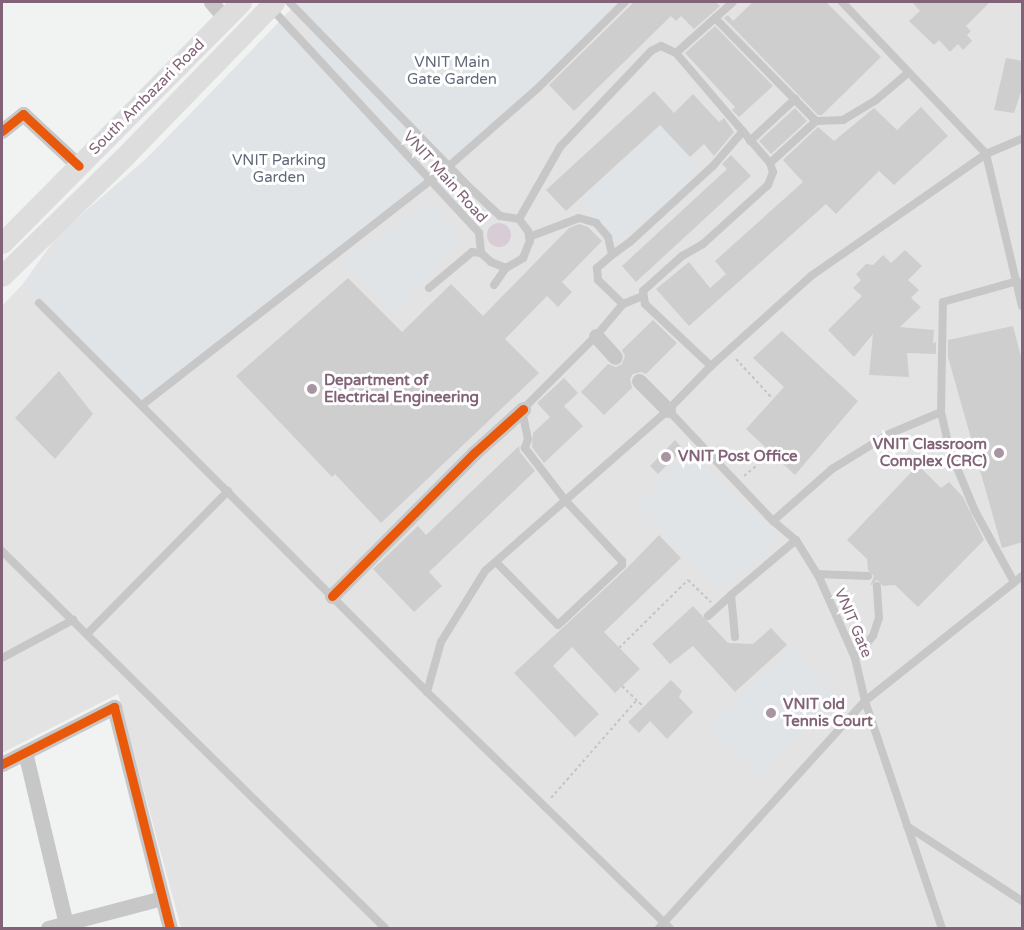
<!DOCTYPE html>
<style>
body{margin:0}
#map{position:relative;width:1024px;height:930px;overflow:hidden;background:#f0f3f2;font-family:"Varela Round",sans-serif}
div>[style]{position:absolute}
.built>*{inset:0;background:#e3e3e4}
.green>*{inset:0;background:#e0e4e7}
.water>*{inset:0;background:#d8cdd6}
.round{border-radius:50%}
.building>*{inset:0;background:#cfcecf}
.path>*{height:2px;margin-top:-1px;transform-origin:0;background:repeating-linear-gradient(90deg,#c6c4c6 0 3px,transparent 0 6px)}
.lane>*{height:8px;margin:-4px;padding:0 4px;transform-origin:4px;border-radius:4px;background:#c8c7c8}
.street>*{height:15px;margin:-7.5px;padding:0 7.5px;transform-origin:7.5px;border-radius:7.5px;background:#c8c7c8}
.secondary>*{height:21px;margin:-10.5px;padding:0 10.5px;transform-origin:10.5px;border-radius:10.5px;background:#ddddde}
.cycleway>*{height:9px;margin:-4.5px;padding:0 4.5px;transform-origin:4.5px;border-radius:4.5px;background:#e8590c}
.dots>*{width:16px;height:16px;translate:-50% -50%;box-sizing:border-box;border:3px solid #fff;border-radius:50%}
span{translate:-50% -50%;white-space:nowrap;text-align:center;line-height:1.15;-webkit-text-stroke:6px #fff;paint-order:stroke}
.park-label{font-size:15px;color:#616878}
.street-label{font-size:15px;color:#816277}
.poi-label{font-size:15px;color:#816277;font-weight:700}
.left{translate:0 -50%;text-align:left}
.right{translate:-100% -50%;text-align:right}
.frame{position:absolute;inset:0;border:3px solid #816277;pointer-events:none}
</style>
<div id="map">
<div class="built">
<i style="clip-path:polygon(298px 2px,1022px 2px,1022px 928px,181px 928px,118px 694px,2px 753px,2px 306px,22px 285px,57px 236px,154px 152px)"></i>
</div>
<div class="green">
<i style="clip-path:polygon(298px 2px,625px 2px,448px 167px,294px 6px)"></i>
<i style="clip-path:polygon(282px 20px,432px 180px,142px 405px,22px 285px,63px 244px,57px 236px,144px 161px)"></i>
<i style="clip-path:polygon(316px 36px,431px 157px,424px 164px,310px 44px)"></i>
<i style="clip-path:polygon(660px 125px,702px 172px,616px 246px,578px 201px)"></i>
<i style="clip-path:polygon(447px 174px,480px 208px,471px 218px,437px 180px)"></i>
<i style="clip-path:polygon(431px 199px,463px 241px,394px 313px,343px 264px)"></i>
<i style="clip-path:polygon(690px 450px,781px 538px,719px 591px,638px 504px)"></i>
<i style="clip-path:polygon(790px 648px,835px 697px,760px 776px,706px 728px)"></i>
</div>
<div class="water">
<i class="round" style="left:487px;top:223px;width:24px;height:24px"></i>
</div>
<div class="building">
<i style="clip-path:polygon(634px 2px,716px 2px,720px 6px,694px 29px,681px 16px,676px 21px,671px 16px,574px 111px,549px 85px)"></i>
<i style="clip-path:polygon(753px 2px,826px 2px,881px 57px,822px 115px,818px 115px,724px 18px,728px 15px,733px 21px)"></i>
<i style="clip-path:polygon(912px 2px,990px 2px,966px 26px,971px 31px,967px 35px,972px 41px,963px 50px,958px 44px,950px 52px,939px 40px,934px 45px,909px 21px,920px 11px)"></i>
<i style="clip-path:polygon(715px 26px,773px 86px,739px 117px,732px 110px,735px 107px,685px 53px)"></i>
<i style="clip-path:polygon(1006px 58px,1023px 61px,1023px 86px,1014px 113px,994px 110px)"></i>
<i style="clip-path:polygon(654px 91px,674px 113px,693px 94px,719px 122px,724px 118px,734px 132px,714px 156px,704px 144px,690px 157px,660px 125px,566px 211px,546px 190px)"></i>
<i style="clip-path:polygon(921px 107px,948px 136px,894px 185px,879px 171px,836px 214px,826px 204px,689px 326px,656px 289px,689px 262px,710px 288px,726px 274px,715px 261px,803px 182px,783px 160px,818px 127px,834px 141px,874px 108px,897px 130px)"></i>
<i style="clip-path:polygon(795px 108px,807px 121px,771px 154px,759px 141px)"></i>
<i style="clip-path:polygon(731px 155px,751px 176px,636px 282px,622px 266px,727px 169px,722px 164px)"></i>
<i style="clip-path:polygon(579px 224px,588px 227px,602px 241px,562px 282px,572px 292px,558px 307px,547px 296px,505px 339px,539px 373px,381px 523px,335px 474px,332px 477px,236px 376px,348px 278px,402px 332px,451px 284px,483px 316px,569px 228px)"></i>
<i style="clip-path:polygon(905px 250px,922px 266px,908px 280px,919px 290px,911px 298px,921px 307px,900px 327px,934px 330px,933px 343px,936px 342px,936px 354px,907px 353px,909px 377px,869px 375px,873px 334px,854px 357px,828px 330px,862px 296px,853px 288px,861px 280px,856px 274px,866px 264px,873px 265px,883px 255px,891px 263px)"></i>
<i style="clip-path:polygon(653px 320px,677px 343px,646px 374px,641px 372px,633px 374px,630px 379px,632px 388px,604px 415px,581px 392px,608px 364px,616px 367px,622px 364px,625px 356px,622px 350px)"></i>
<i style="clip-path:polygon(1013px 326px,1023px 364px,1023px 542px,1002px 548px,948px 357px,948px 340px)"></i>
<i style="clip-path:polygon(782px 331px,858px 401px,795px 475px,746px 429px,784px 387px,753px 358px)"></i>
<i style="clip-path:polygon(59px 371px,93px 414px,55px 459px,15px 418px)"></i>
<i style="clip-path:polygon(564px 378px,578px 393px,564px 406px,583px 426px,544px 463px,532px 447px,533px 433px,550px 417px,537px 403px)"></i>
<i style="clip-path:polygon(675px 440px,683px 449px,658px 474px,650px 466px)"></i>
<i style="clip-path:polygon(519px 446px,520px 452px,535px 471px,429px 572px,442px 586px,414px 612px,373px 569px,418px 526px,426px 535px)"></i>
<i style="clip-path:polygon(918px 465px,941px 488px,949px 482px,963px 497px,984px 540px,918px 607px,895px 585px,883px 586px,877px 580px,870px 586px,874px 576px,868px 570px,867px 559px,847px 540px)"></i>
<i style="clip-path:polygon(659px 535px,681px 558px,604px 632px,640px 669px,615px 693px,572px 647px,553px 666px,599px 714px,575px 737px,514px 673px,626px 569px)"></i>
<i style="clip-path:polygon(693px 606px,728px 643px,753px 644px,771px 628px,787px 645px,735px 692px,693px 646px,670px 664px,652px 644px)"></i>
<i style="clip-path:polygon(671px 680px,682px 691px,679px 697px,693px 712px,667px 739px,650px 721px,639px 733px,628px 722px)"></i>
</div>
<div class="path">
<i style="left:736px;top:359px;width:53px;rotate:47.3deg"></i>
<i style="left:744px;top:476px;width:35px;rotate:-40deg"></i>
<i style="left:619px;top:648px;width:97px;rotate:-44.6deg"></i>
<i style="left:688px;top:580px;width:32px;rotate:44deg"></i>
<i style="left:622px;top:686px;width:29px;rotate:44deg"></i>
<i style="left:551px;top:798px;width:129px;rotate:-48.8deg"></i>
</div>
<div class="lane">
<i style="left:842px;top:2px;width:209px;rotate:46.5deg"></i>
<i style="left:986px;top:154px;width:156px;rotate:76.7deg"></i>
<i style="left:271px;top:8px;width:306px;rotate:47.2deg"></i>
<i style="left:479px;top:233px;width:20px;rotate:84deg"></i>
<i style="left:481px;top:253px;width:13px;rotate:42deg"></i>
<i style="left:491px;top:262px;width:16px;rotate:22deg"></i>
<i style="left:506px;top:268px;width:20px;rotate:-30deg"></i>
<i style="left:523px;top:258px;width:18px;rotate:-68deg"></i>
<i style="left:530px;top:241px;width:10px;rotate:-101deg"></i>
<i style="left:528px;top:231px;width:15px;rotate:-127deg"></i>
<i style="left:519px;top:219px;width:19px;rotate:-171deg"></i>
<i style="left:500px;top:216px;width:37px;rotate:-137deg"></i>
<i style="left:473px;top:191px;width:264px;rotate:-134.2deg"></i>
<i style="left:715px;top:18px;width:144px;rotate:45.6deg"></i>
<i style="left:816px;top:121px;width:27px;rotate:-2deg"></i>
<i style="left:843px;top:120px;width:39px;rotate:-31deg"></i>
<i style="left:876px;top:100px;width:42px;rotate:-40.2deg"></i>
<i style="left:676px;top:53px;width:145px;rotate:49.5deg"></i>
<i style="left:770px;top:163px;width:9px;rotate:72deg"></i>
<i style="left:773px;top:172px;width:14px;rotate:111deg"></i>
<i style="left:768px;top:185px;width:88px;rotate:137.8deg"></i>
<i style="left:703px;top:244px;width:24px;rotate:150deg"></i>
<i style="left:682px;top:256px;width:52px;rotate:138.1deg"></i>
<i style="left:643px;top:291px;width:13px;rotate:81deg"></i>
<i style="left:645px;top:304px;width:91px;rotate:43.2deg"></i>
<i style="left:750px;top:141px;width:62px;rotate:-43deg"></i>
<i style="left:770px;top:163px;width:62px;rotate:-42.4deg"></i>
<i style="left:519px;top:219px;width:83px;rotate:-60.3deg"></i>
<i style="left:560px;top:147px;width:132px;rotate:-46.5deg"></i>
<i style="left:651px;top:51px;width:11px;rotate:-27deg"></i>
<i style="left:661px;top:46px;width:17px;rotate:25deg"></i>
<i style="left:676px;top:53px;width:76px;rotate:-41.8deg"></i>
<i style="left:529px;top:237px;width:53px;rotate:-20.8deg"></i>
<i style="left:579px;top:218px;width:18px;rotate:16deg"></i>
<i style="left:596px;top:223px;width:18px;rotate:49deg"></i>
<i style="left:608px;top:237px;width:18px;rotate:77deg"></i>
<i style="left:612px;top:255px;width:20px;rotate:139deg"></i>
<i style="left:597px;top:268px;width:12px;rotate:85deg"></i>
<i style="left:598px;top:280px;width:35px;rotate:44deg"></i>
<i style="left:623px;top:304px;width:22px;rotate:-22deg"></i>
<i style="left:612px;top:255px;width:22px;rotate:-36deg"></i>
<i style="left:630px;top:242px;width:113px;rotate:-42.5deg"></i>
<i style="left:713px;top:166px;width:46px;rotate:-49.4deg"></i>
<i style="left:494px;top:285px;width:21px;rotate:-55deg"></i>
<i style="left:429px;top:288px;width:56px;rotate:-39.9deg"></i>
<i style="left:472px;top:252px;width:9px;rotate:6deg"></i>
<i style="left:39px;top:303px;width:549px;rotate:45.07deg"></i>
<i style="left:427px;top:692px;width:339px;rotate:44.2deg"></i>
<i style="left:142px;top:405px;width:388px;rotate:-37.9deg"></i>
<i style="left:448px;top:167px;width:121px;rotate:-41.3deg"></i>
<i style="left:539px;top:87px;width:121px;rotate:-44.7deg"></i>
<i style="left:668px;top:410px;width:153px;rotate:46.6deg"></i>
<i style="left:773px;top:521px;width:30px;rotate:40deg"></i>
<i style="left:796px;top:540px;width:44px;rotate:58.1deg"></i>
<i style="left:819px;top:577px;width:89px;rotate:66deg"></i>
<i style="left:855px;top:658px;width:44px;rotate:76.9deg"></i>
<i style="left:865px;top:701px;width:240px;rotate:71.3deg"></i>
<i style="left:773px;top:521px;width:79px;rotate:-41.4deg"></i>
<i style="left:832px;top:469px;width:67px;rotate:-31.6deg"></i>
<i style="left:889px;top:434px;width:56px;rotate:-22.9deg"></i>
<i style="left:2px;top:551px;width:537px;rotate:44.55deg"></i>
<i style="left:496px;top:562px;width:88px;rotate:45.5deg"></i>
<i style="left:558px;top:625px;width:88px;rotate:-43.2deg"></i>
<i style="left:622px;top:565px;width:4px;rotate:-90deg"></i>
<i style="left:622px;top:561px;width:83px;rotate:-133.1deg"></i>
<i style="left:565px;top:500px;width:66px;rotate:-127.6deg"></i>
<i style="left:525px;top:448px;width:9px;rotate:-72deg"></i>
<i style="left:528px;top:439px;width:25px;rotate:-102deg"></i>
<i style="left:523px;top:415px;width:6px;rotate:-90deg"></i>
<i style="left:523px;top:409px;width:103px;rotate:-45deg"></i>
<i style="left:596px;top:336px;width:42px;rotate:-49.8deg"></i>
<i style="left:817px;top:574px;width:51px;rotate:2.2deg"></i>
<i style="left:1014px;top:582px;width:81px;rotate:-118.8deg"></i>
<i style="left:975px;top:511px;width:65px;rotate:-112.6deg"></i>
<i style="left:950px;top:451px;width:40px;rotate:-103deg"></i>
<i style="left:941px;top:412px;width:110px;rotate:-89deg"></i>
<i style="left:943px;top:302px;width:77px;rotate:-15.8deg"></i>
<i style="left:708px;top:616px;width:31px;rotate:-42deg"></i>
<i style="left:87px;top:634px;width:201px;rotate:-45.4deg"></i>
<i style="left:735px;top:637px;width:42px;rotate:-95.4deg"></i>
<i style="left:731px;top:595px;width:85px;rotate:-40.2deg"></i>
<i style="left:2px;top:658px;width:81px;rotate:-28.2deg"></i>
<i style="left:855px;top:658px;width:28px;rotate:-51deg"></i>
<i style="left:873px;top:636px;width:19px;rotate:-72deg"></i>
<i style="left:879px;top:618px;width:32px;rotate:-94deg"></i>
<i style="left:427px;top:692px;width:52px;rotate:-74.4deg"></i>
<i style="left:441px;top:642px;width:84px;rotate:-58.2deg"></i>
<i style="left:485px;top:571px;width:244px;rotate:-41.3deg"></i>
<i style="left:668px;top:410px;width:62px;rotate:-45.7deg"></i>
<i style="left:711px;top:366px;width:135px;rotate:-42deg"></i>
<i style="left:811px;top:276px;width:213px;rotate:-34.9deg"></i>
<i style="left:986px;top:154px;width:39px;rotate:-23deg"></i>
<i style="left:907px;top:826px;width:137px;rotate:33.1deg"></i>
<i style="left:659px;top:928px;width:307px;rotate:-47.8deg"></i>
<i style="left:865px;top:701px;width:201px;rotate:-38.5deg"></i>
</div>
<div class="street">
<i style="left:211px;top:2px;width:21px;rotate:49deg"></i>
<i style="left:2px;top:131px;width:27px;rotate:-39deg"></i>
<i style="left:23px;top:114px;width:76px;rotate:42.9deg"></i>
<i style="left:596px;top:336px;width:28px;rotate:48deg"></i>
<i style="left:639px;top:381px;width:41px;rotate:45deg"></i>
<i style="left:332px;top:596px;width:202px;rotate:-45.2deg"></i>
<i style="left:474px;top:453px;width:66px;rotate:-41.9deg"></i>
<i style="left:25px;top:752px;width:181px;rotate:76.6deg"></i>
<i style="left:2px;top:764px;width:126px;rotate:-27deg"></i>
<i style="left:114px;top:707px;width:228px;rotate:75.8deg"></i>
<i style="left:48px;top:928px;width:118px;rotate:-14.7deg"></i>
</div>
<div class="secondary">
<i style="left:2px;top:243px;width:339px;rotate:-45.2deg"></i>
<i style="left:2px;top:276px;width:170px;rotate:-44.3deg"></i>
<i style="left:124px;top:157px;width:216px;rotate:-45.9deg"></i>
</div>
<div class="cycleway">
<i style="left:2px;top:131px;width:27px;rotate:-39deg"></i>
<i style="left:23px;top:114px;width:76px;rotate:42.9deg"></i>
<i style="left:332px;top:596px;width:202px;rotate:-45.2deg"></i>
<i style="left:474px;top:453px;width:66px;rotate:-41.9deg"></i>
<i style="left:2px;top:764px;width:126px;rotate:-27deg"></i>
<i style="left:114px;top:707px;width:228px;rotate:75.8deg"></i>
</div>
<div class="dots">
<i style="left:312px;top:389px;background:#a895a2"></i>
<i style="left:999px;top:453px;background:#a895a2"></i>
<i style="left:666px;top:457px;background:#a895a2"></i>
<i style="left:771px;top:713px;background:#a895a2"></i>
</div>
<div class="park-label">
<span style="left:452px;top:71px">VNIT Main<br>Gate Garden</span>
<span style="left:279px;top:169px">VNIT Parking<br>Garden</span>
</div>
<div class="street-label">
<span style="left:147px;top:97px;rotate:-45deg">South Ambazari Road</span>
<span style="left:445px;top:177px;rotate:48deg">VNIT Main Road</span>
<span style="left:853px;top:623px;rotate:67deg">VNIT Gate</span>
</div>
<div class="poi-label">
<span class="left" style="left:324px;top:389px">Department of<br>Electrical Engineering</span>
<span class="right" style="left:987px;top:453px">VNIT Classroom<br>Complex (CRC)</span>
<span class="left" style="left:678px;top:457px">VNIT Post Office</span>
<span class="left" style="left:783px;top:713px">VNIT old<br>Tennis Court</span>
</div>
<div class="frame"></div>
</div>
